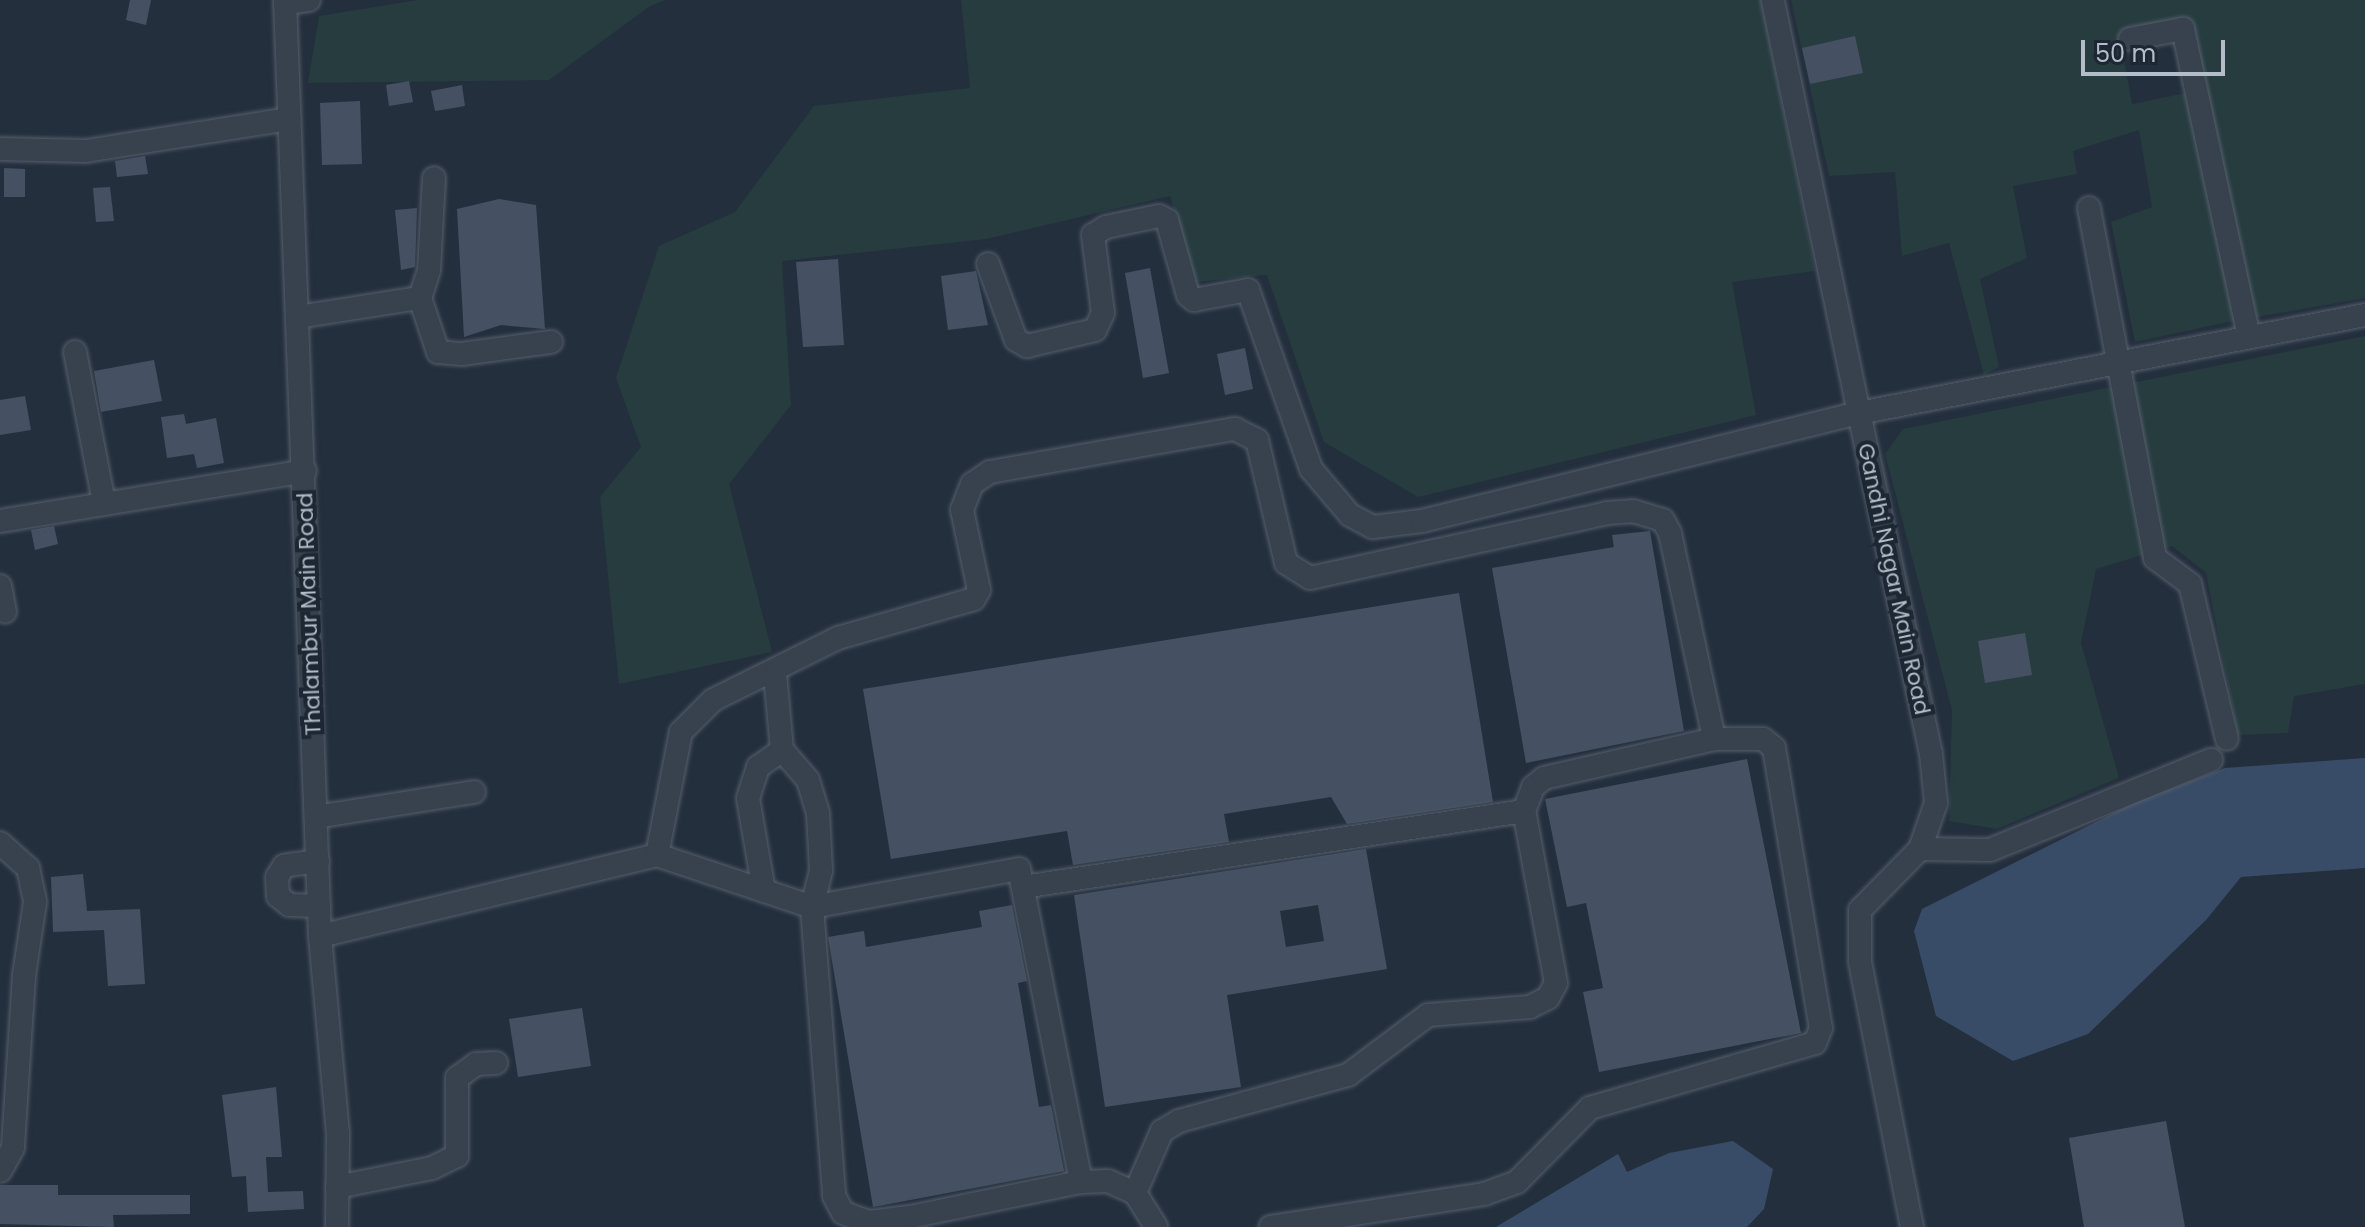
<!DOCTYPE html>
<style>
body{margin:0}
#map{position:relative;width:2365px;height:1227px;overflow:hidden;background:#242f3e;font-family:Poppins,sans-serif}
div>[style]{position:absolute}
.green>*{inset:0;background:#263c3f}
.water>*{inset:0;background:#394c67}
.building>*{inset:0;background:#455162}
.roads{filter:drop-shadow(0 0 2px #565f6c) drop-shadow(0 0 2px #565f6c)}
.minor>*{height:22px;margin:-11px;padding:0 11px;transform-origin:11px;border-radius:11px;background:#38414e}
span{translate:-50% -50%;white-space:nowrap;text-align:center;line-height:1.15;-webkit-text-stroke:8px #1d2633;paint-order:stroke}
.street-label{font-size:22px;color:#b4bcc9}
.scale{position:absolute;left:2081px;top:40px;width:144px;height:36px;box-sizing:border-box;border:4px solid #b4bcc9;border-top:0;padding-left:10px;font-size:24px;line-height:28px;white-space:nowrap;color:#b4bcc9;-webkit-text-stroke:6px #1d2633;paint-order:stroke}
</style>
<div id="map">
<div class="green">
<i style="clip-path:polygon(418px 0,665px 0,650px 6px,549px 80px,308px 83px,319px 16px)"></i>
<i style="clip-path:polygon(961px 0,1761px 0,1815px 271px,1732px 282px,1756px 415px,1418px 497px,1324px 442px,1267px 275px,1195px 282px,1170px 196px,986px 239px,782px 261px,791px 405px,729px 484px,772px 652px,619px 684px,600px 497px,641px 447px,616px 378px,659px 246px,735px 212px,814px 106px,970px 88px)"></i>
<i style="clip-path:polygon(1791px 0,2365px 0,2365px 298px,2252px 318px,2192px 37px,2122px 48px,2132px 104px,2191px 92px,2238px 320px,2135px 342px,2111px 222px,2152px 207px,2139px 130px,2073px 151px,2077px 174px,2013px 186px,2027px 258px,1980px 279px,1999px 367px,1984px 375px,1949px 243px,1902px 256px,1895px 172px,1829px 176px)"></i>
<i style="clip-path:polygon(2365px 336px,2365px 684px,2294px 696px,2288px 733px,2238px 735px,2206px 573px,2172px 546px,2096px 569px,2081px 643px,2119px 778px,1997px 829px,1949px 821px,1952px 710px,1885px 454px,1903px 429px)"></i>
</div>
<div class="water">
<i style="clip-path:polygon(2365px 758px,2365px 868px,2241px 877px,2206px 920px,2088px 1034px,2013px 1061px,1936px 1016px,1914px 931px,1922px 909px,2134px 803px,2225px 768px)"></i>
<i style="clip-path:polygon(1733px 1141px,1773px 1169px,1764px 1209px,1747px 1227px,1496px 1227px,1618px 1154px,1627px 1172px,1669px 1153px)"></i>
</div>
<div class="building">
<i style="clip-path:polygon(130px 0,151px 0,146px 25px,126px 20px)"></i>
<i style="clip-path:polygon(1855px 36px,1863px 73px,1810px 84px,1802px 48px)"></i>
<i style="clip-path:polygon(409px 81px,413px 102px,389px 106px,386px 85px)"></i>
<i style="clip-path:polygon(462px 85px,465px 106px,435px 111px,431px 91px)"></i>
<i style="clip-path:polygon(360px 101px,362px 164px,322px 165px,320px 103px)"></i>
<i style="clip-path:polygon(145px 156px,148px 174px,117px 177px,115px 161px)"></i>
<i style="clip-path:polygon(4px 168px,25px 169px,25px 197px,4px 197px)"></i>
<i style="clip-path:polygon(110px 187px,114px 221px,96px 222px,93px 188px)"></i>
<i style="clip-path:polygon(499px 199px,536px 205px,545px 329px,501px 325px,464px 337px,457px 209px)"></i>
<i style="clip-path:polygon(417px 208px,415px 267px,401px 270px,395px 210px)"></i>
<i style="clip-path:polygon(838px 259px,844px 345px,803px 347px,796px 262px)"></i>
<i style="clip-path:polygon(1150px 268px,1169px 373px,1143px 378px,1125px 273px)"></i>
<i style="clip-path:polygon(976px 271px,988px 325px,948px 330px,941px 276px)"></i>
<i style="clip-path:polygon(1245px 348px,1253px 389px,1225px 395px,1217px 354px)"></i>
<i style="clip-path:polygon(154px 360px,162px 401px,101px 412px,94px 371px)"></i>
<i style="clip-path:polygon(25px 396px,31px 430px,0 435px,0 400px)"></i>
<i style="clip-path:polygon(184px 414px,186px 424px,216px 418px,224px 463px,197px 468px,194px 454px,167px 458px,161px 417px)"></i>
<i style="clip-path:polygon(54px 526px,58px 544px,35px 550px,31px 530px)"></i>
<i style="clip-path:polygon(1650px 531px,1684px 731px,1526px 763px,1492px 568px,1614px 547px,1612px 535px)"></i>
<i style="clip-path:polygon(1459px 593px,1493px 802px,1347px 824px,1331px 797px,1224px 814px,1229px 842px,1073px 865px,1067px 831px,891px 859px,863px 689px)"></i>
<i style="clip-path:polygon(2025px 633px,2032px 675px,1985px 683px,1978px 641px)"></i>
<i style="clip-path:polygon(1747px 759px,1801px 1033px,1599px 1072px,1583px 992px,1603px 988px,1586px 903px,1567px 907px,1545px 799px)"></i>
<i style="clip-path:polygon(evenodd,1366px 849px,1387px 969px,1227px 995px,1241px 1087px,1105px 1107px,1074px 895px,1366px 849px,1318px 905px,1324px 941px,1286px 947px,1280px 911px,1318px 905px)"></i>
<i style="clip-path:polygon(83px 874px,87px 911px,140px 909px,145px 984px,108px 986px,104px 930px,53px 932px,51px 877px)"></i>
<i style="clip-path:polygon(1012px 905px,1027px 981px,1018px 983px,1039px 1107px,1051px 1105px,1064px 1171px,873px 1207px,828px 937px,864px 931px,866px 947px,982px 927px,979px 911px)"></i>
<i style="clip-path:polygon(582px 1008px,591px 1066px,518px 1077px,509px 1019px)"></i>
<i style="clip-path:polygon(276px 1087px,282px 1157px,266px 1157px,268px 1192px,303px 1191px,304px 1209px,248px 1212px,246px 1176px,232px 1177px,222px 1095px)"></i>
<i style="clip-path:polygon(2166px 1121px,2185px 1227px,2084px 1227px,2069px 1138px)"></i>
<i style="clip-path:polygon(0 1185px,58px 1185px,58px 1195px,190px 1195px,190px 1214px,113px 1215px,114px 1227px,0 1224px)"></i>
</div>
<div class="roads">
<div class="minor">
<i style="left:285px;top:0;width:937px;rotate:87.86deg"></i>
<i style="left:320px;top:936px;width:198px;rotate:84.8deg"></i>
<i style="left:338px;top:1133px;width:94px;rotate:90.6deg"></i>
<i style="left:285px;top:3px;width:24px;rotate:-7deg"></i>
<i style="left:2130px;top:39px;width:54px;rotate:-10.7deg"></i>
<i style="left:2183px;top:29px;width:314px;rotate:77.9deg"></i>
<i style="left:0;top:149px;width:86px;rotate:1.3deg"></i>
<i style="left:86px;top:151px;width:206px;rotate:-9deg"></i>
<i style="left:2089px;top:208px;width:356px;rotate:79.3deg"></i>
<i style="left:2155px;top:558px;width:44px;rotate:36.6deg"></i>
<i style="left:2190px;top:584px;width:159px;rotate:76.6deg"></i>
<i style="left:988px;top:264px;width:81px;rotate:69.8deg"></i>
<i style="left:1016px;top:340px;width:13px;rotate:29deg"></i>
<i style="left:1027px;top:346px;width:70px;rotate:-13.2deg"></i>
<i style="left:1095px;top:330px;width:19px;rotate:-65deg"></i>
<i style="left:1103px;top:313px;width:79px;rotate:-97.3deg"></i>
<i style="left:1093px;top:235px;width:15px;rotate:-32deg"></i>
<i style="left:1106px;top:227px;width:54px;rotate:-11.7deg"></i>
<i style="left:1159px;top:216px;width:9px;rotate:27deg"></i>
<i style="left:1167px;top:220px;width:78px;rotate:74.4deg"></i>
<i style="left:1188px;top:295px;width:8px;rotate:40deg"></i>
<i style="left:1194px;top:300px;width:55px;rotate:-10.5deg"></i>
<i style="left:1248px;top:290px;width:190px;rotate:70.6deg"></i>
<i style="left:1311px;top:469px;width:60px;rotate:49.7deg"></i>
<i style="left:1350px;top:515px;width:26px;rotate:28deg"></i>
<i style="left:1373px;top:527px;width:49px;rotate:-7deg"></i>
<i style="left:1422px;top:521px;width:450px;rotate:-13.9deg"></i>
<i style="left:1859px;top:413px;width:422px;rotate:-101.8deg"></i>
<i style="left:420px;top:298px;width:29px;rotate:-72deg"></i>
<i style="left:429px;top:270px;width:92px;rotate:-86.9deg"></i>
<i style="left:298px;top:317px;width:123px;rotate:-8.9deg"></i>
<i style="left:420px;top:298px;width:57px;rotate:71.6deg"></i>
<i style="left:438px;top:352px;width:24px;rotate:5deg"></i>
<i style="left:462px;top:354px;width:90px;rotate:-7.7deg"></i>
<i style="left:75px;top:352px;width:153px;rotate:79.1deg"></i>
<i style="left:0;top:521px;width:309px;rotate:-9.3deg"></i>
<i style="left:0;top:586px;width:26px;rotate:79deg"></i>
<i style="left:316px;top:817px;width:160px;rotate:-9deg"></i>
<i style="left:0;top:843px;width:38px;rotate:42deg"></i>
<i style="left:28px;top:868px;width:35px;rotate:78deg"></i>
<i style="left:35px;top:902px;width:75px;rotate:98.5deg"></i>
<i style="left:24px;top:976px;width:172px;rotate:93.7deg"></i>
<i style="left:13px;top:1148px;width:26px;rotate:119deg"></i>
<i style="left:1920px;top:849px;width:70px;rotate:0.8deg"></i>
<i style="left:1990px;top:850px;width:239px;rotate:-22.2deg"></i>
<i style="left:657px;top:855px;width:125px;rotate:-79deg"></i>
<i style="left:681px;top:732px;width:45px;rotate:-45deg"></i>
<i style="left:713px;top:700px;width:140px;rotate:-26.4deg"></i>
<i style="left:838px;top:638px;width:141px;rotate:-16deg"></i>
<i style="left:974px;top:599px;width:10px;rotate:-61deg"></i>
<i style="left:979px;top:590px;width:82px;rotate:-102deg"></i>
<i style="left:962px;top:510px;width:28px;rotate:-69deg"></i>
<i style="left:972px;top:484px;width:22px;rotate:-34deg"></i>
<i style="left:990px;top:472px;width:249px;rotate:-10deg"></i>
<i style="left:1235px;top:429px;width:25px;rotate:27deg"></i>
<i style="left:1257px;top:440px;width:126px;rotate:76.7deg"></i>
<i style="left:1286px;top:563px;width:28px;rotate:32deg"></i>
<i style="left:1310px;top:578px;width:304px;rotate:-12.3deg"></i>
<i style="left:1607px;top:513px;width:26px;rotate:-4deg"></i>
<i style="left:1633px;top:511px;width:31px;rotate:17deg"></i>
<i style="left:1663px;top:520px;width:15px;rotate:62deg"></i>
<i style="left:1670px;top:533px;width:211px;rotate:77.9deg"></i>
<i style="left:318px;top:861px;width:34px;rotate:172deg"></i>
<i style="left:284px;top:866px;width:13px;rotate:122deg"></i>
<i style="left:277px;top:877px;width:19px;rotate:87deg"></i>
<i style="left:278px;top:896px;width:14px;rotate:39deg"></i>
<i style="left:289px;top:905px;width:30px;rotate:2deg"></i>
<i style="left:1023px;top:887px;width:507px;rotate:-8.63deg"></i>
<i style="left:1524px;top:811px;width:26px;rotate:-69deg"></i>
<i style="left:1533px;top:787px;width:14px;rotate:-39deg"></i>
<i style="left:1544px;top:778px;width:174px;rotate:-12.9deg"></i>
<i style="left:1714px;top:739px;width:49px"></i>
<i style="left:1763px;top:739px;width:14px;rotate:39deg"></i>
<i style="left:1774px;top:748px;width:284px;rotate:80.5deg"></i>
<i style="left:1821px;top:1028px;width:16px;rotate:112deg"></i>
<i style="left:1815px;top:1043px;width:234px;rotate:163.9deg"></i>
<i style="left:1590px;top:1108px;width:104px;rotate:134.6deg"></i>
<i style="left:1517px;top:1182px;width:35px;rotate:160deg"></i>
<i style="left:1484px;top:1194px;width:216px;rotate:171.2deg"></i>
<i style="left:764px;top:891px;width:94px;rotate:-99.8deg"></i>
<i style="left:748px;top:798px;width:33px;rotate:-72deg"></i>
<i style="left:758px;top:767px;width:29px;rotate:-35deg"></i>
<i style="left:320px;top:936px;width:347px;rotate:-13.5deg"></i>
<i style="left:657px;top:855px;width:163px;rotate:18.5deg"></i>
<i style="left:812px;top:907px;width:38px;rotate:-76deg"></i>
<i style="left:821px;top:870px;width:57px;rotate:-93deg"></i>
<i style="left:818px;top:813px;width:34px;rotate:-107deg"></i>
<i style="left:808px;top:780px;width:40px;rotate:-131deg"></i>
<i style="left:782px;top:750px;width:77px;rotate:-95.2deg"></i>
<i style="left:1081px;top:1182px;width:319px;rotate:-101.2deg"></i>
<i style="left:1019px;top:869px;width:210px;rotate:169.6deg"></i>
<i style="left:812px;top:907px;width:290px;rotate:85.6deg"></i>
<i style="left:834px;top:1196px;width:19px;rotate:62deg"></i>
<i style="left:843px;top:1213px;width:28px;rotate:19deg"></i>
<i style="left:869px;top:1222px;width:41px;rotate:-7deg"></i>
<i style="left:910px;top:1217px;width:175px;rotate:-11.6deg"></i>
<i style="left:1081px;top:1182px;width:27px;rotate:-2deg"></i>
<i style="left:1108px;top:1181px;width:30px;rotate:24deg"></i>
<i style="left:1135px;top:1193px;width:40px;rotate:58deg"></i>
<i style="left:337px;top:1187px;width:97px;rotate:-11.3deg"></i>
<i style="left:432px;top:1168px;width:28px;rotate:-26deg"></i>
<i style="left:457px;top:1156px;width:78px;rotate:-90deg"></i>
<i style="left:457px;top:1078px;width:24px;rotate:-36deg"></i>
<i style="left:476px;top:1064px;width:20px;rotate:-3deg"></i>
<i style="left:1135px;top:1193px;width:68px;rotate:-66.5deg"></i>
<i style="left:1162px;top:1131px;width:20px;rotate:-30deg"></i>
<i style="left:1179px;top:1121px;width:175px;rotate:-15.2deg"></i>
<i style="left:1348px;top:1075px;width:100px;rotate:-36.9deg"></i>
<i style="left:1428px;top:1015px;width:102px;rotate:-4.5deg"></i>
<i style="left:1530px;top:1007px;width:20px;rotate:-27deg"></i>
<i style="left:1548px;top:998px;width:17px;rotate:-62deg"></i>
<i style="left:1556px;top:983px;width:175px;rotate:-100.5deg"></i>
<i style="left:1912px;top:1227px;width:271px;rotate:-101.1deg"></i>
<i style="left:1860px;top:961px;width:51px;rotate:-90deg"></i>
<i style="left:1860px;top:910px;width:86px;rotate:-45.5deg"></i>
<i style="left:1920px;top:849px;width:49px;rotate:-70.8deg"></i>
<i style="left:1936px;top:803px;width:49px;rotate:-95.8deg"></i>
<i style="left:1931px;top:754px;width:349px;rotate:-101.9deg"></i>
<i style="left:1859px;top:413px;width:515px;rotate:-10.96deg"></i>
</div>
</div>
<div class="street-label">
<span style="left:1894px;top:579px;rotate:78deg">Gandhi Nagar Main Road</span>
<span style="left:309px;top:614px;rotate:-92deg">Thalambur Main Road</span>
</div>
<div class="scale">50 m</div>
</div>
